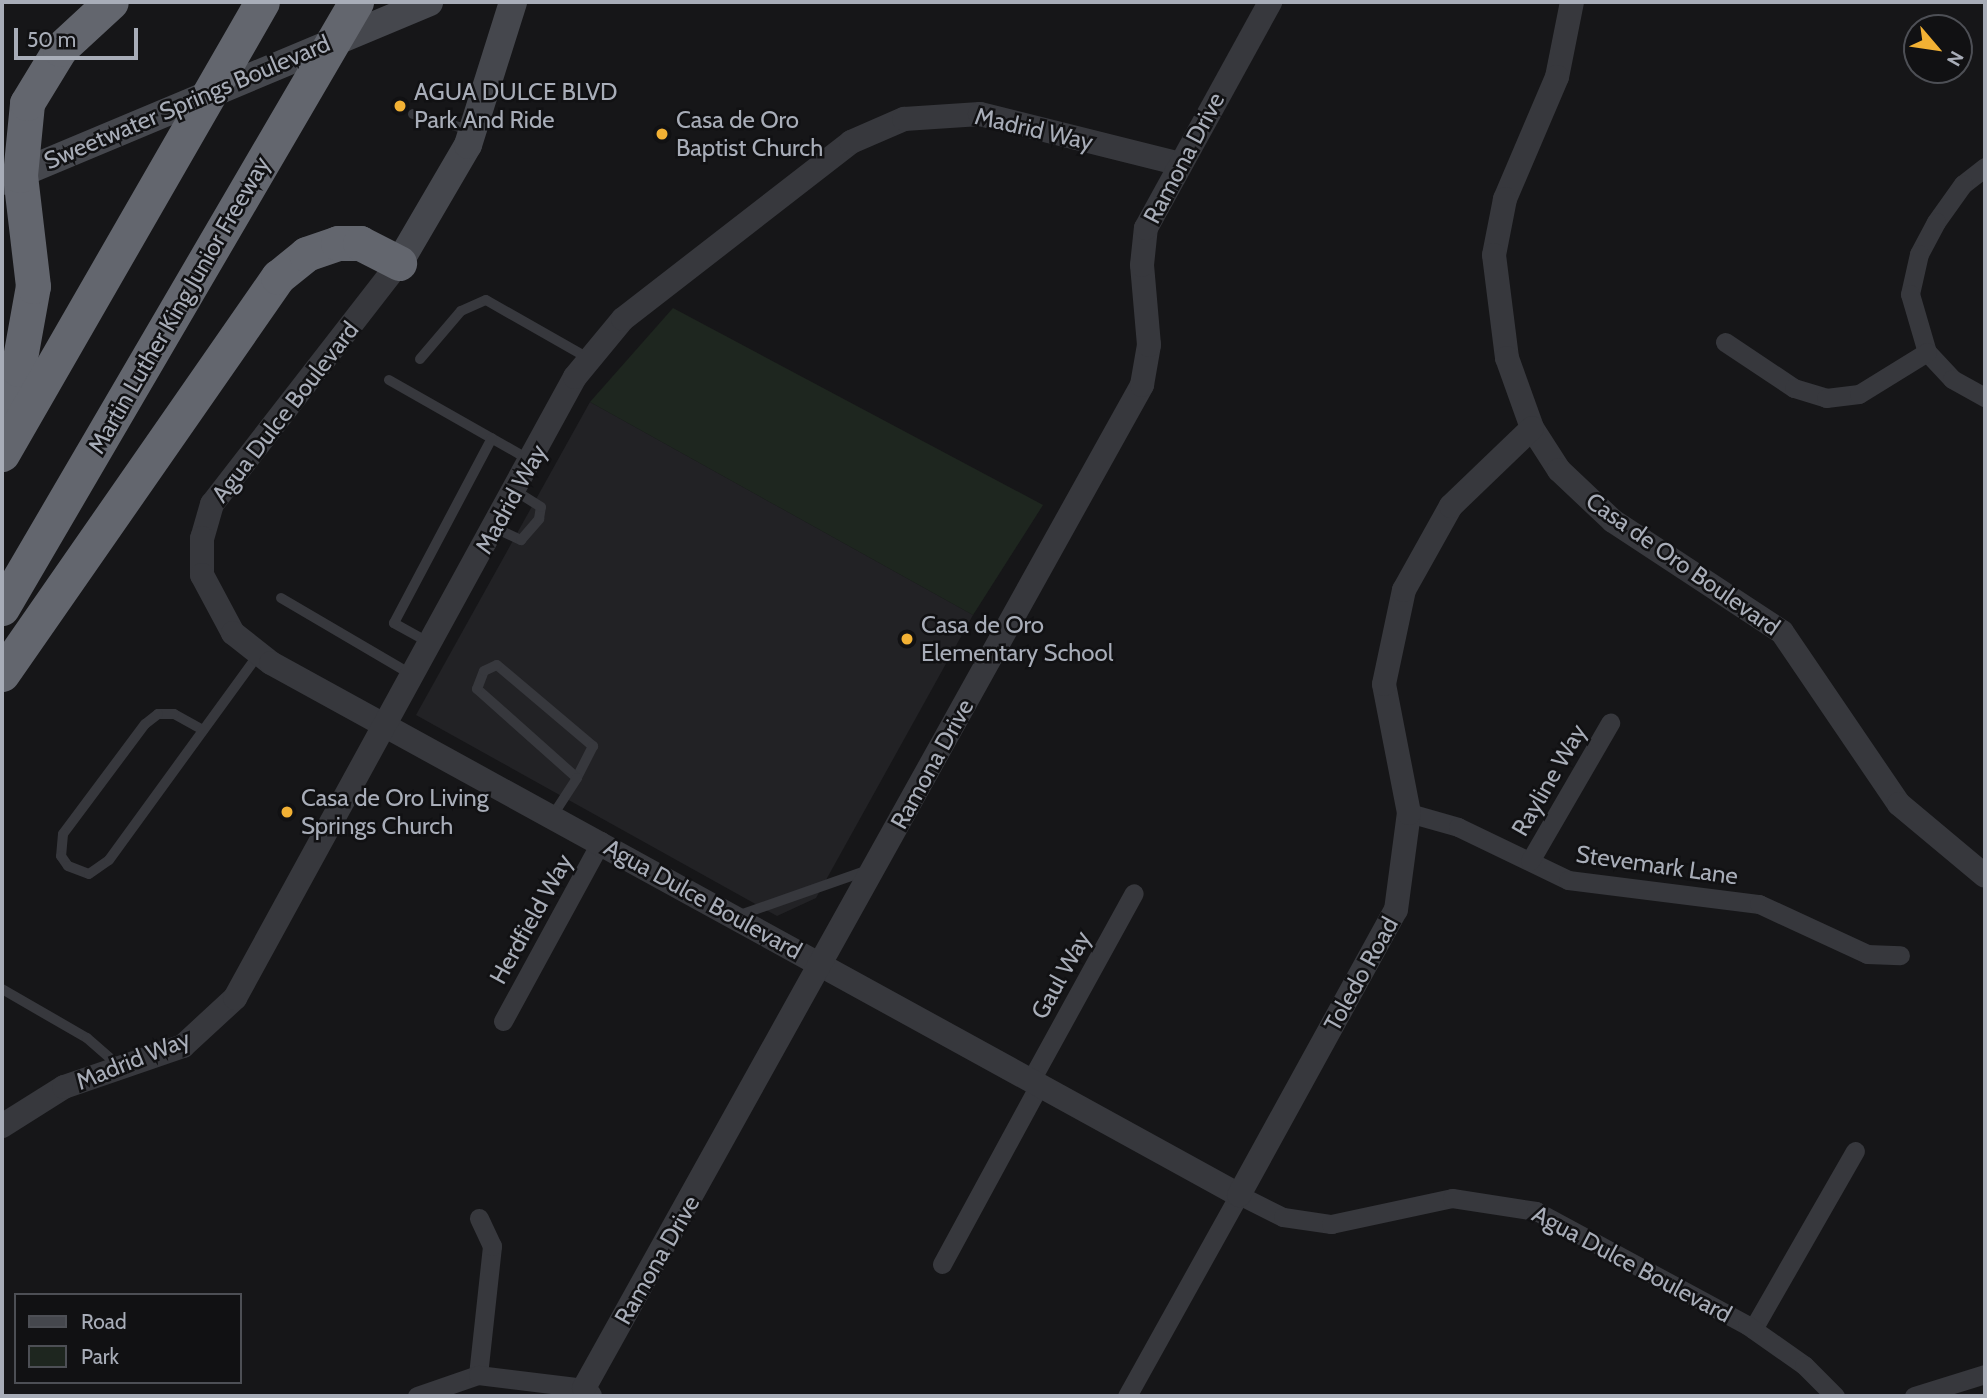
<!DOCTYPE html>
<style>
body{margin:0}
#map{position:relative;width:1987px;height:1398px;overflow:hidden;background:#161618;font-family:Cabin,sans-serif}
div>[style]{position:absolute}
.built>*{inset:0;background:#222225}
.green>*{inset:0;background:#1e261f}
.service>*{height:10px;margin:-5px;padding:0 5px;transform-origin:5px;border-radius:5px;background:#37383d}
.minor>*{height:19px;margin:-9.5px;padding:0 9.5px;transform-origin:9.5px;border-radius:9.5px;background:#37383d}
.tertiary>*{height:24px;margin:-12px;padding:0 12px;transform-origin:12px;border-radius:12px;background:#37383d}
.secondary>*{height:28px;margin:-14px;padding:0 14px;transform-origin:14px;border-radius:14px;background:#45474d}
.motorway>*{height:35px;margin:-17.5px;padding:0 17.5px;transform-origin:17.5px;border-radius:17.5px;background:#63666e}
.dots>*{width:19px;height:19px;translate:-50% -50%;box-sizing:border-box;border:4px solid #111113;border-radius:50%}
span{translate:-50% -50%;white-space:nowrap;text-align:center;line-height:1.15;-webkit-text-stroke:5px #111113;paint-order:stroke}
.poi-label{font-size:24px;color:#a8adb8}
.left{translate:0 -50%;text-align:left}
.street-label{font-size:24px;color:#a8adb8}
.frame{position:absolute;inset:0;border:4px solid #a8adb8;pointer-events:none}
.legend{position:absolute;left:14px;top:1293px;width:228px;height:91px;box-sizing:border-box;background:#111113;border:2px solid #4d4f55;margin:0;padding:9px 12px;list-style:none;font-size:21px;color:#a8adb8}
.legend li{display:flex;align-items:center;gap:14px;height:35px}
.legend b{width:35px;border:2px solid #4d4f55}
.north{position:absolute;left:1903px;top:14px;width:70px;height:70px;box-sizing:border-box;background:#111113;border:2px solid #4d4f55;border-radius:50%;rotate:119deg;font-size:19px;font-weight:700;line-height:28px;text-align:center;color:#a8adb8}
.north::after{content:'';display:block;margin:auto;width:24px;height:32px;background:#f2b134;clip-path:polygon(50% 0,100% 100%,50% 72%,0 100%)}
.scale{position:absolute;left:14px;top:28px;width:124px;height:32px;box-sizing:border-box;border:4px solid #a8adb8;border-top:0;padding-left:9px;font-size:21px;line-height:24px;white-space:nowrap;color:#a8adb8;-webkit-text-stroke:5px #111113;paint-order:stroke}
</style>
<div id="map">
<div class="built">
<i style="clip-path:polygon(590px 402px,973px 615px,816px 898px,777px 916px,416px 715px)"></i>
</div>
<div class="green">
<i style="clip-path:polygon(673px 308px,1043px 505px,973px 615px,590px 402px)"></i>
</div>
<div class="service">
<i style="left:413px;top:114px;width:59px;rotate:15.7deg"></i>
<i style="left:420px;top:359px;width:63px;rotate:-49.5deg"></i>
<i style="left:461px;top:311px;width:27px;rotate:-24deg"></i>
<i style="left:486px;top:300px;width:117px;rotate:29.6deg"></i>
<i style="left:389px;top:380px;width:160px;rotate:29.6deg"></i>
<i style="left:495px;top:528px;width:29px;rotate:25deg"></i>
<i style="left:521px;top:540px;width:28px;rotate:-49deg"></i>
<i style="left:539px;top:519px;width:12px;rotate:-81deg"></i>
<i style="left:541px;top:507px;width:31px;rotate:-148deg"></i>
<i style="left:281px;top:598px;width:152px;rotate:30.4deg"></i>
<i style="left:428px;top:642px;width:39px;rotate:-151deg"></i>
<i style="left:394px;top:623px;width:209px;rotate:-62.1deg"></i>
<i style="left:497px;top:665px;width:126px;rotate:40.2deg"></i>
<i style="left:593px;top:746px;width:36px;rotate:117deg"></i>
<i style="left:577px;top:778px;width:134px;rotate:-138.3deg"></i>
<i style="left:477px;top:689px;width:19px;rotate:-69deg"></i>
<i style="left:484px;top:671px;width:14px;rotate:-25deg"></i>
<i style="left:203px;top:730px;width:33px;rotate:-151deg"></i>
<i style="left:174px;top:714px;width:16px;rotate:180deg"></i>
<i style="left:158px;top:714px;width:16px;rotate:142deg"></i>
<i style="left:145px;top:724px;width:137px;rotate:126.7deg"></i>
<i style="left:63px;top:834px;width:22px;rotate:95deg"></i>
<i style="left:61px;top:856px;width:12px;rotate:55deg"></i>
<i style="left:68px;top:866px;width:22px;rotate:21deg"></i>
<i style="left:89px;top:874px;width:24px;rotate:-35deg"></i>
<i style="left:109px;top:860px;width:253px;rotate:-54deg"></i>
<i style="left:553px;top:815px;width:44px;rotate:-57deg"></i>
<i style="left:737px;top:916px;width:139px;rotate:-19.3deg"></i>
<i style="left:2px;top:989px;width:98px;rotate:30deg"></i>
<i style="left:87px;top:1038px;width:41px;rotate:41.1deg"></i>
</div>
<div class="minor">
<i style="left:1985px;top:167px;width:28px;rotate:142deg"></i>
<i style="left:1963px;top:184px;width:47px;rotate:125.4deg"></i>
<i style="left:1936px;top:222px;width:36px;rotate:118deg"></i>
<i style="left:1919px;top:254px;width:41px;rotate:102.7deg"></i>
<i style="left:1910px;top:294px;width:60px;rotate:73.7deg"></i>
<i style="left:1927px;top:352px;width:37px;rotate:47deg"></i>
<i style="left:1952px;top:379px;width:38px;rotate:29deg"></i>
<i style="left:1725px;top:342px;width:83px;rotate:33.7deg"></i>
<i style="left:1794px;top:388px;width:34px;rotate:17deg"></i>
<i style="left:1826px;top:398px;width:33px;rotate:-7deg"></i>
<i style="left:1859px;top:394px;width:80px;rotate:-31.7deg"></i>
<i style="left:1409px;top:813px;width:51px;rotate:15.9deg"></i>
<i style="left:1458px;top:827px;width:122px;rotate:25.7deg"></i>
<i style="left:1568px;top:880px;width:193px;rotate:7.2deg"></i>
<i style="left:1759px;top:904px;width:119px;rotate:24.8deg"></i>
<i style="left:1867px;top:954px;width:33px;rotate:2deg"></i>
<i style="left:1530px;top:861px;width:160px;rotate:-59.9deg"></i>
<i style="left:503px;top:1021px;width:205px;rotate:-61.4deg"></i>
<i style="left:1031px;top:1080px;width:213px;rotate:-61.2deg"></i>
<i style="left:942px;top:1264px;width:204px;rotate:-61.5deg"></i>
<i style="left:1753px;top:1329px;width:205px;rotate:-60.2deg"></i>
<i style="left:478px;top:1375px;width:130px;rotate:-83.8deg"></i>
<i style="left:492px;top:1246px;width:31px;rotate:-115deg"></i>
<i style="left:417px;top:1396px;width:65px;rotate:-19deg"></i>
<i style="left:478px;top:1375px;width:107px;rotate:7deg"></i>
<i style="left:1127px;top:1396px;width:230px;rotate:-60.9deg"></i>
<i style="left:1239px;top:1195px;width:49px;rotate:26.6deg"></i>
<i style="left:1283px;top:1217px;width:49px;rotate:8.3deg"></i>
<i style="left:1331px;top:1224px;width:124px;rotate:-12.1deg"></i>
<i style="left:1452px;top:1198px;width:85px;rotate:8.8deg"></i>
<i style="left:1536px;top:1211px;width:240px;rotate:28.4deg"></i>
<i style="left:1747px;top:1325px;width:70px;rotate:35.1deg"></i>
<i style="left:1804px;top:1365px;width:44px;rotate:45deg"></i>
<i style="left:1914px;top:1396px;width:74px;rotate:-17.2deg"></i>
</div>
<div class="tertiary">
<i style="left:1572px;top:2px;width:76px;rotate:101.3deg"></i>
<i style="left:1557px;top:77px;width:133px;rotate:113.1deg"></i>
<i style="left:1505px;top:199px;width:57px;rotate:101.1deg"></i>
<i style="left:1494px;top:255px;width:104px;rotate:82.8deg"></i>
<i style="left:1507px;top:358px;width:74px;rotate:70.3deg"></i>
<i style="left:1532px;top:428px;width:50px;rotate:57.3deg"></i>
<i style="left:1559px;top:470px;width:74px;rotate:43.4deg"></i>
<i style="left:1613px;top:521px;width:202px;rotate:33.3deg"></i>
<i style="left:1782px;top:632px;width:208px;rotate:55.8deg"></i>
<i style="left:1899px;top:804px;width:112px;rotate:39.9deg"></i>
<i style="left:399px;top:263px;width:305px;rotate:127.8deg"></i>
<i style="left:212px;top:504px;width:35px;rotate:106deg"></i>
<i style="left:202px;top:538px;width:37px;rotate:90deg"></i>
<i style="left:202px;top:575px;width:66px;rotate:61.9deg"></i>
<i style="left:233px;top:633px;width:48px;rotate:38.3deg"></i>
<i style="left:271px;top:663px;width:1105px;rotate:28.79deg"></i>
<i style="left:1239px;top:1195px;width:325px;rotate:-61.2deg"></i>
<i style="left:1396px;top:910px;width:98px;rotate:-82.4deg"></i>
<i style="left:1409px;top:813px;width:131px;rotate:-101deg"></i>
<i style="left:1384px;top:684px;width:96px;rotate:-78deg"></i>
<i style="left:1404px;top:590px;width:96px;rotate:-60.8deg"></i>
<i style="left:1451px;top:506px;width:112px;rotate:-43.9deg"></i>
<i style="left:2px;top:1126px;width:73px;rotate:-32.2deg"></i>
<i style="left:64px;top:1087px;width:126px;rotate:-19deg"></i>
<i style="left:183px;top:1046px;width:71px;rotate:-42.7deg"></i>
<i style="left:235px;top:998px;width:708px;rotate:-61.3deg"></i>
<i style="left:575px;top:377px;width:75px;rotate:-50.4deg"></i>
<i style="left:623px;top:319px;width:289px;rotate:-37.8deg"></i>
<i style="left:851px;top:142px;width:58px;rotate:-23.5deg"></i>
<i style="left:904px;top:119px;width:76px;rotate:-3.8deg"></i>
<i style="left:980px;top:114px;width:203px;rotate:14deg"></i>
<i style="left:590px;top:1396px;width:10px;rotate:-127deg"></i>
<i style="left:584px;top:1388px;width:1148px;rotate:-60.91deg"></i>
<i style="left:1142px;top:385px;width:41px;rotate:-80.1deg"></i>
<i style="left:1149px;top:345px;width:80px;rotate:-95deg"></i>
<i style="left:1142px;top:265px;width:37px;rotate:-84deg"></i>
<i style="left:1146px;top:228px;width:258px;rotate:-61.2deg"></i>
</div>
<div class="secondary">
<i style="left:2px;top:181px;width:463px;rotate:-22.7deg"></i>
<i style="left:399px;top:263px;width:137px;rotate:-59.7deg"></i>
<i style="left:468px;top:145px;width:150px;rotate:-72.5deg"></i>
</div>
<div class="motorway">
<i style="left:2px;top:402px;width:37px;rotate:-64deg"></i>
<i style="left:18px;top:369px;width:84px;rotate:-79.8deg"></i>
<i style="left:33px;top:286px;width:112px;rotate:-96.7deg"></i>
<i style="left:20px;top:175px;width:72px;rotate:-84.4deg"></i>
<i style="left:27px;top:103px;width:63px;rotate:-58.6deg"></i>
<i style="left:60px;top:49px;width:69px;rotate:-42.7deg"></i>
<i style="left:2px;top:454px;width:521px;rotate:-60.09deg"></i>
<i style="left:2px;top:608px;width:702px;rotate:-59.71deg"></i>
<i style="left:2px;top:674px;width:484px;rotate:-55.2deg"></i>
<i style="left:278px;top:277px;width:36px;rotate:-39deg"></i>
<i style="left:306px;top:254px;width:34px;rotate:-19deg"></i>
<i style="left:338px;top:243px;width:22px"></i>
<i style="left:360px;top:243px;width:44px;rotate:27.1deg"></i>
</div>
<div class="dots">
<i style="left:400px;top:106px;background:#f2b134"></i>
<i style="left:662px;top:134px;background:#f2b134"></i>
<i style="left:907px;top:639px;background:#f2b134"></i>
<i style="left:287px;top:812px;background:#f2b134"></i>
</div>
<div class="poi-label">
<span class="left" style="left:414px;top:106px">AGUA DULCE BLVD<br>Park And Ride</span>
<span class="left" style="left:676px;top:134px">Casa de Oro<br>Baptist Church</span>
<span class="left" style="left:921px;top:639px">Casa de Oro<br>Elementary School</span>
<span class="left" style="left:301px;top:812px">Casa de Oro Living<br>Springs Church</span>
</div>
<div class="street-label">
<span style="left:187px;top:102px;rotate:-23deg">Sweetwater Springs Boulevard</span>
<span style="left:1034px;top:129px;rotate:13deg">Madrid Way</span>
<span style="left:1184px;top:158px;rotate:-62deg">Ramona Drive</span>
<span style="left:179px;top:305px;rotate:-60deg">Martin Luther King Junior Freeway</span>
<span style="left:285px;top:412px;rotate:-52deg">Agua Dulce Boulevard</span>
<span style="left:511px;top:499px;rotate:-61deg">Madrid Way</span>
<span style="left:1683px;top:564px;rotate:35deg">Casa de Oro Boulevard</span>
<span style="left:932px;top:764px;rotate:-61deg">Ramona Drive</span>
<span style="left:1549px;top:780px;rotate:-60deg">Rayline Way</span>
<span style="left:1657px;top:865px;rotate:8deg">Stevemark Lane</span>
<span style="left:703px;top:899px;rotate:29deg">Agua Dulce Boulevard</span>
<span style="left:531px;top:919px;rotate:-61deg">Herdfield Way</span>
<span style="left:1361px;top:974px;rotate:-61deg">Toledo Road</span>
<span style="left:1061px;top:975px;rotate:-61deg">Gaul Way</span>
<span style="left:133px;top:1060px;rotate:-22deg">Madrid Way</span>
<span style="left:657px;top:1260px;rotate:-60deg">Ramona Drive</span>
<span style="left:1632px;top:1264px;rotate:28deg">Agua Dulce Boulevard</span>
</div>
<div class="frame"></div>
<ul class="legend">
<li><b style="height:9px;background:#45474d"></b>Road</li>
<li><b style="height:19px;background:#1e261f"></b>Park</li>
</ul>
<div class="north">N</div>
<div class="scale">50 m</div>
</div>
